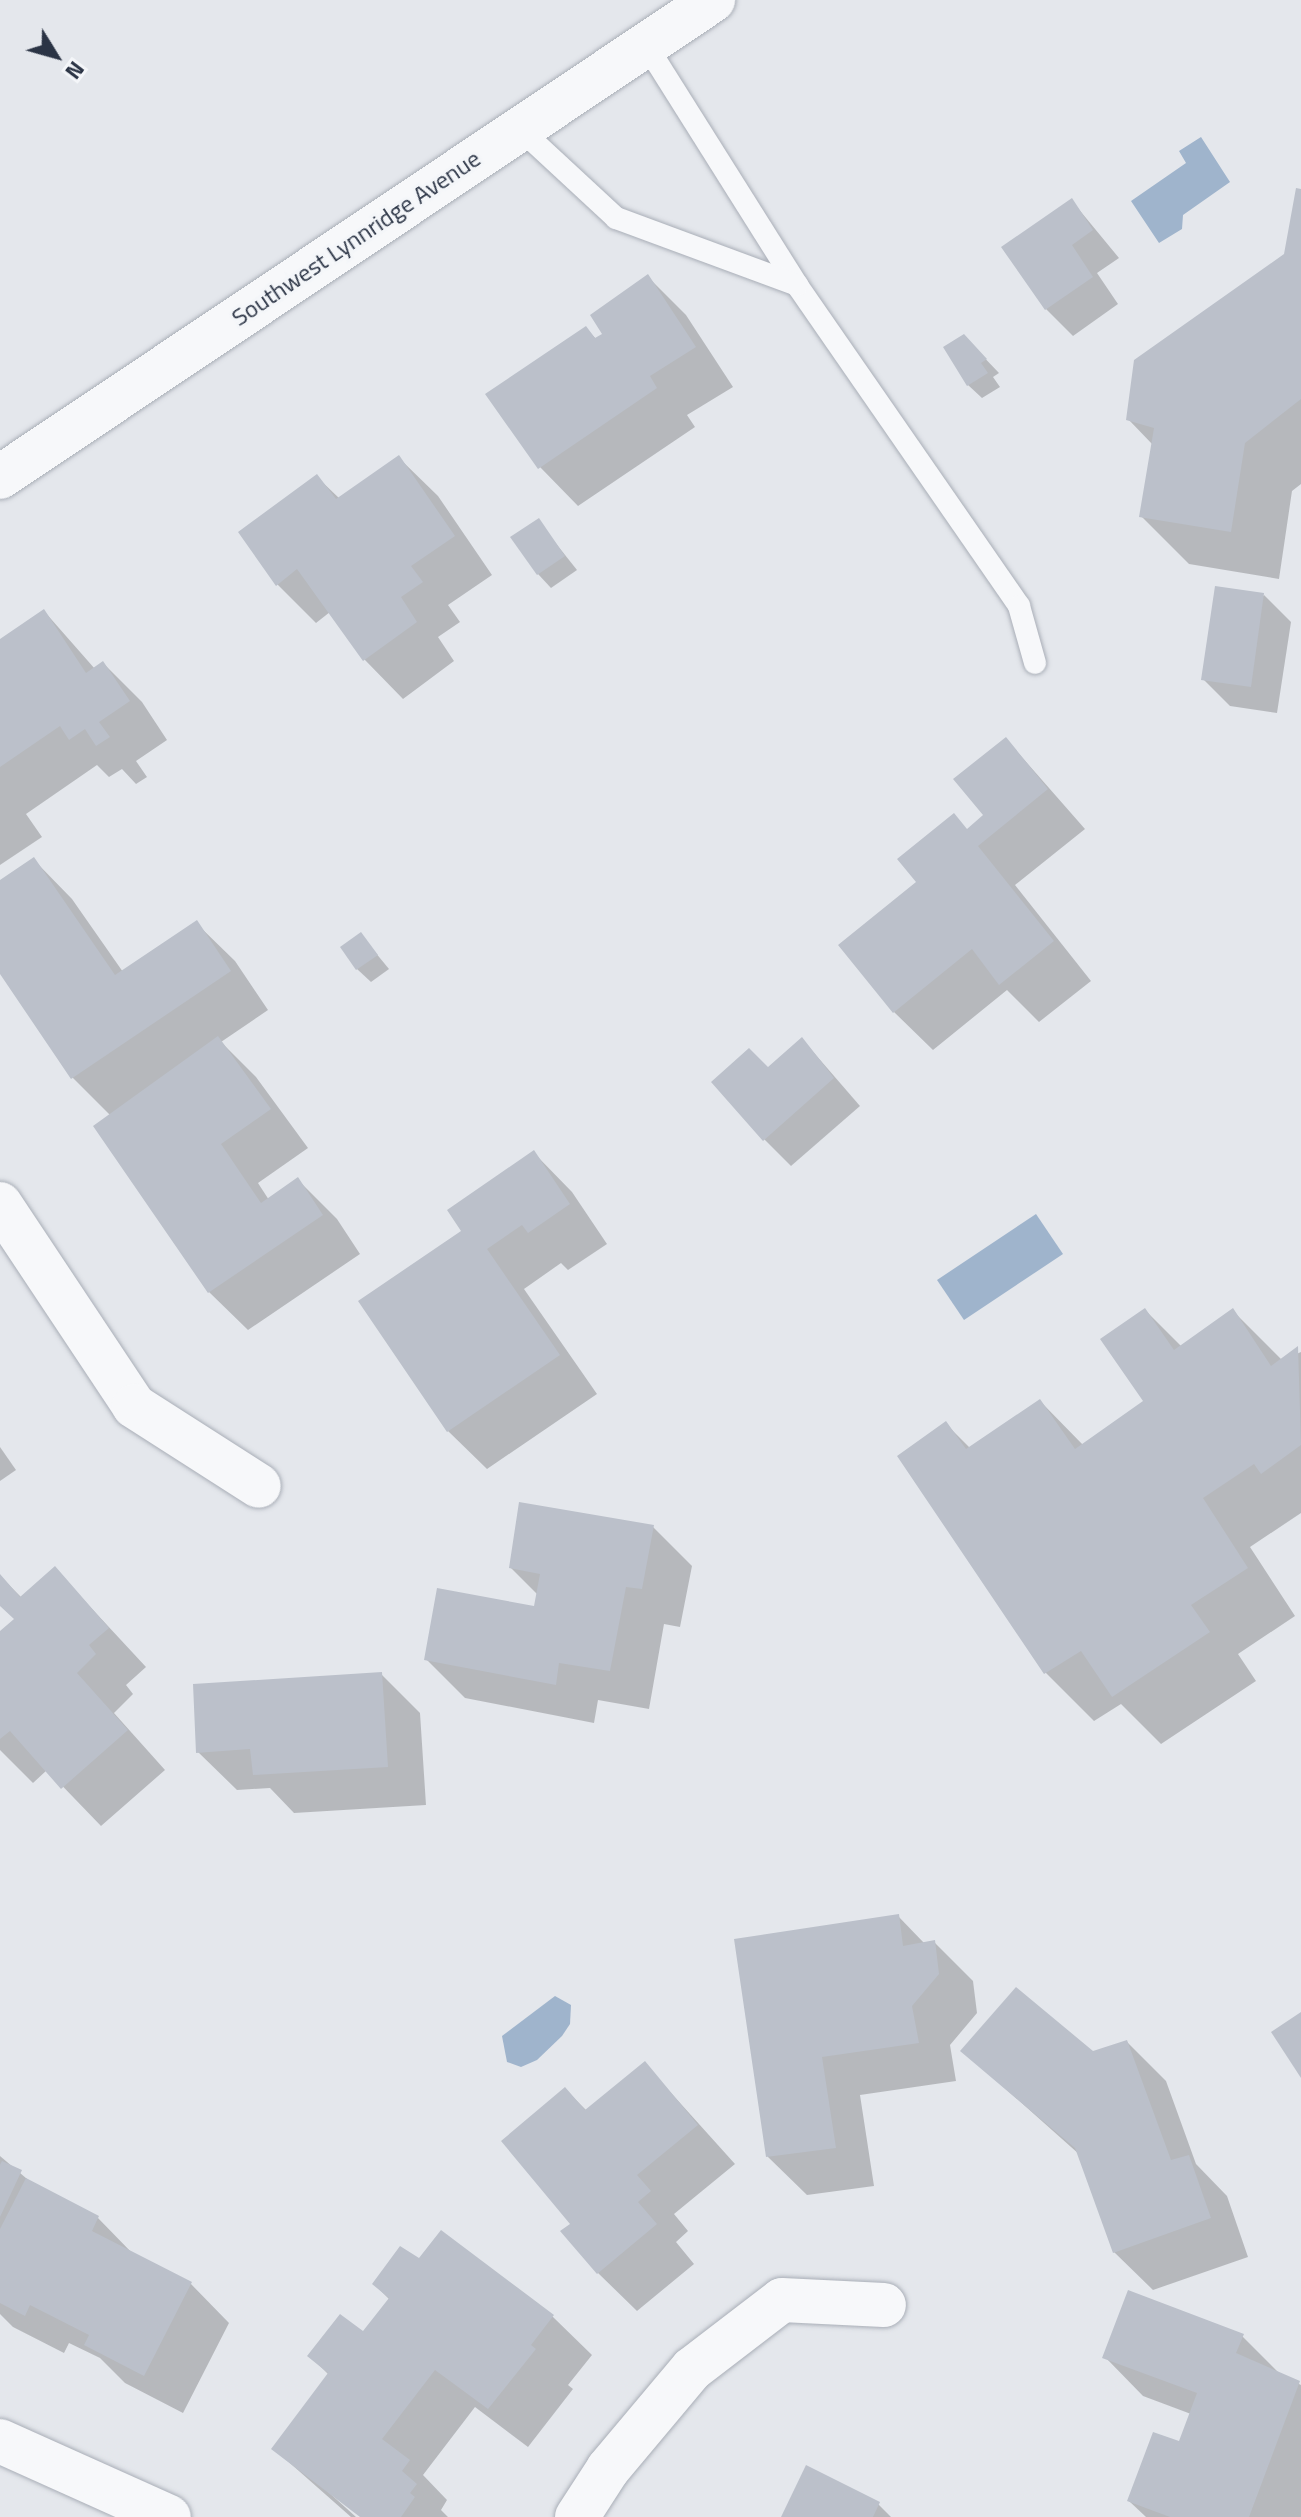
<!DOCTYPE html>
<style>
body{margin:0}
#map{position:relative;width:1301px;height:2517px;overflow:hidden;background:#e4e7ec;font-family:"Titillium Web",sans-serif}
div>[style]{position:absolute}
.water>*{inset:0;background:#9fb4cc}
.shadow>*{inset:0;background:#0003}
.building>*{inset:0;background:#bbc0ca}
.roads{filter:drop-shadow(0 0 2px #a9aeb7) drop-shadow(0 0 2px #a9aeb7)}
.service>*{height:22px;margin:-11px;padding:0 11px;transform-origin:11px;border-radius:11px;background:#f7f8fa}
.minor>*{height:44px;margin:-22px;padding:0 22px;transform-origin:22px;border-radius:22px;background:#f7f8fa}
span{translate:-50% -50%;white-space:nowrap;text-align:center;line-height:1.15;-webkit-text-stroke:6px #f4f6f9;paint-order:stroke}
.street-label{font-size:24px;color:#2b3445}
.north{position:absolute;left:16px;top:16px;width:80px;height:80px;-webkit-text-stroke:6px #f4f6f9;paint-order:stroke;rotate:127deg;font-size:22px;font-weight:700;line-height:32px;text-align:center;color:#2b3445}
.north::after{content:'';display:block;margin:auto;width:28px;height:36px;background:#2b3445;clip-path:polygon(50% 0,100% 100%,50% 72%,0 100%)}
</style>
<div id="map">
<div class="water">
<i style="clip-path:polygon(1201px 137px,1230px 182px,1183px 215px,1182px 229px,1159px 243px,1131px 201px,1186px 163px,1179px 151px)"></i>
<i style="clip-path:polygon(1036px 1214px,1063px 1254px,964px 1320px,937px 1280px)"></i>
<i style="clip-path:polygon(555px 1996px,571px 2005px,570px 2024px,562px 2036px,537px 2060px,521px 2067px,507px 2062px,502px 2036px)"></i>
</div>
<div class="shadow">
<i style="clip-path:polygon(1301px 191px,1301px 484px,1292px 491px,1279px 579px,1189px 564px,1141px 516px,1153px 445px,1128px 419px,1286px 255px)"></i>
<i style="clip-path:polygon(1072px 201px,1119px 258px,1097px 273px,1118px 304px,1073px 336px,1046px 309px)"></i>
<i style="clip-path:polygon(648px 277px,686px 315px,733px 387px,687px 415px,695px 427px,578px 506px,540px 467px,586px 328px,597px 340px,605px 334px)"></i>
<i style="clip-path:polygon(977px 350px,999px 373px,993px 377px,1000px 387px,982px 398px,968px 385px)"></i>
<i style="clip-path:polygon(399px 458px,438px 496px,492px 575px,448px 605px,460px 622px,438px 637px,454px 661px,403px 699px,365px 660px,330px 612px,316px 623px,277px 584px,317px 477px,340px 499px)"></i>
<i style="clip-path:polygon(538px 521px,577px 570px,551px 588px,538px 574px)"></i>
<i style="clip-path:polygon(1264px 595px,1291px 622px,1277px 713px,1230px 706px,1203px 679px)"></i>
<i style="clip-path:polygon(44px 611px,95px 669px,103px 663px,142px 702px,167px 740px,136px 761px,147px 777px,136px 784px,122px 769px,109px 777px,97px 765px,26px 814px,42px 837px,0 865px,0 641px)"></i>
<i style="clip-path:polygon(1006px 739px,1085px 829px,1015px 885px,1091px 981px,1039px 1022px,1007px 990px,933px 1050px,894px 1012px,919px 882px,986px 815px)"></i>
<i style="clip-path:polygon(34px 860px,72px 899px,123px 972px,196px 923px,235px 961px,268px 1010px,221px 1042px,256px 1077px,308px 1148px,258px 1183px,269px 1200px,298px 1180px,337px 1219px,360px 1254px,248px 1330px,209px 1292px,111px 1116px,73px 1078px,0 971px,0 883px)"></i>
<i style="clip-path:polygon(361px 935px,389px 969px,371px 982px,357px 969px)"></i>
<i style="clip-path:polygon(802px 1039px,860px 1106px,791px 1166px,764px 1139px,768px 1070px)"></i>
<i style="clip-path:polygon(534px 1153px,572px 1192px,607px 1244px,568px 1270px,561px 1263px,524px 1289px,597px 1394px,487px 1469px,448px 1431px,463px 1232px)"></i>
<i style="clip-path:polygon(1145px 1310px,1182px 1347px,1233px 1311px,1282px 1360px,1301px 1352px,1301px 1513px,1250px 1547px,1295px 1616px,1238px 1654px,1256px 1681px,1161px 1744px,1121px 1704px,1094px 1721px,1046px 1673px,900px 1457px,946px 1424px,971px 1449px,1040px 1401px,1084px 1446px,1146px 1401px)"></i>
<i style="clip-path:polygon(0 1447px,16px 1470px,0 1481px)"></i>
<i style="clip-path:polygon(653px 1527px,692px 1566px,680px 1627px,664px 1624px,649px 1709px,598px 1700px,594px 1723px,465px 1698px,426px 1659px,536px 1609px,538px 1595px,511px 1568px)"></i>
<i style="clip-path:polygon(55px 1569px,146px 1667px,126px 1685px,133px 1694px,114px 1713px,165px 1770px,101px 1826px,47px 1770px,33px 1783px,0 1750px,0 1634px,17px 1619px,0 1601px,0 1576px,22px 1598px)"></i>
<i style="clip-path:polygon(382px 1675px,420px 1713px,426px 1805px,294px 1813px,270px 1788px,237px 1790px,198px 1752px)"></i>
<i style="clip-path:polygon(898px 1916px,925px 1944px,934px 1942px,973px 1981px,977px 2013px,950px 2045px,956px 2081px,860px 2095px,874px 2186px,807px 2195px,768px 2157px,736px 1941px)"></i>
<i style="clip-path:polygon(1127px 2042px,1166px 2081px,1196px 2164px,1227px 2196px,1248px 2257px,1153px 2290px,1114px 2252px,1080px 2155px,963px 2051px,1092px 2053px)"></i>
<i style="clip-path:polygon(645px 2064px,735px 2164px,674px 2214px,688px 2231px,676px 2242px,694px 2264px,637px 2311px,598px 2273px,572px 2224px,565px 2089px,587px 2111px)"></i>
<i style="clip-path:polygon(0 2156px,33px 2184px,98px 2218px,135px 2256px,191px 2284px,229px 2323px,183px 2413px,125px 2383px,100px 2358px,69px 2343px,64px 2353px,13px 2327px,0 2314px)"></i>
<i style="clip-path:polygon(442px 2233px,553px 2317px,592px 2355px,568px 2385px,573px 2389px,528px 2447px,475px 2407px,423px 2475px,447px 2500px,441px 2510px,448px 2517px,363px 2517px,314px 2479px,356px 2517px,351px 2517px,274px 2449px,329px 2375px,310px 2356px,363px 2334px,390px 2300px,374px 2284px,419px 2261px)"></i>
<i style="clip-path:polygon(1242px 2336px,1281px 2375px,1301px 2385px,1301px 2517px,1146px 2517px,1129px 2501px,1180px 2444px,1191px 2414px,1143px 2396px,1105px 2357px)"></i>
<i style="clip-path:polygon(878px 2504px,891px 2517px,783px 2517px)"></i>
</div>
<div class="building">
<i style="clip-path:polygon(1296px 188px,1301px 189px,1301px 399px,1245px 443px,1231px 532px,1139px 517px,1154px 428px,1126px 420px,1134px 360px,1284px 254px)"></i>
<i style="clip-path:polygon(1072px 198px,1093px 230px,1072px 245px,1093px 277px,1045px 310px,1001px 247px)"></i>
<i style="clip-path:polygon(648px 274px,696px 347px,650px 376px,657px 388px,538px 469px,485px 394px,586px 326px,595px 338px,602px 334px,590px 315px)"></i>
<i style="clip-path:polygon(964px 334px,987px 359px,981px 363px,988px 373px,967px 386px,943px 347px)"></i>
<i style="clip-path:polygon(399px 455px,455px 536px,411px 566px,423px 582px,401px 597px,417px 622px,363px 661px,297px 569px,276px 586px,238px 532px,317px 474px,336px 499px)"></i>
<i style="clip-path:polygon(539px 518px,565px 556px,537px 575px,510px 537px)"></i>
<i style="clip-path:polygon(1215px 586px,1264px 593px,1251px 687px,1201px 680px)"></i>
<i style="clip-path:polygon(44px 609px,86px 673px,103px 661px,130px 701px,99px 722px,110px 737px,96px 746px,85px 729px,69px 740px,60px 726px,0 767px,0 639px)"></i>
<i style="clip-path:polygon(1006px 737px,1048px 789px,978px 846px,1054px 941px,999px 985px,972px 949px,893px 1013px,838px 945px,916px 882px,897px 859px,954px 813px,967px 829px,983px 815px,953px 779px)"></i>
<i style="clip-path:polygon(34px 857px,115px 975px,197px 920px,231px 971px,71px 1079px,0 974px,0 880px)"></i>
<i style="clip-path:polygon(361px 932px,378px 955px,356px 970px,340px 947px)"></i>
<i style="clip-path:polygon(218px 1036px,271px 1109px,221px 1144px,261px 1203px,298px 1177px,323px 1215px,208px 1293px,93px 1126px)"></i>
<i style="clip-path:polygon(802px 1037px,834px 1078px,763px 1141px,711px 1082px,749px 1048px,768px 1067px)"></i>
<i style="clip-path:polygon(534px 1150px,570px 1204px,528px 1233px,522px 1225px,487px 1249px,560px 1355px,447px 1432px,358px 1301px,461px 1231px,447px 1210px)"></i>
<i style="clip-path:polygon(1145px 1308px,1174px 1350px,1233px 1308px,1271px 1366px,1298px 1346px,1301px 1445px,1261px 1474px,1254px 1464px,1203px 1498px,1248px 1568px,1191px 1605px,1210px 1632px,1112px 1697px,1081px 1651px,1044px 1674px,897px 1456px,946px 1421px,966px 1449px,1040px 1399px,1075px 1449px,1143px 1401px,1100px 1339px)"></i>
<i style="clip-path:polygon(519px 1502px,654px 1525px,642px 1589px,626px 1587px,610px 1671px,559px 1663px,556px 1685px,424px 1660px,437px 1588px,534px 1606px,540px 1574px,509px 1568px)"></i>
<i style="clip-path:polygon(55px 1566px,109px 1628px,89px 1645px,96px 1654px,77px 1673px,128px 1730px,61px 1789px,10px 1731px,0 1739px,0 1631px,14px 1619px,0 1606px,0 1574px,20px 1597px)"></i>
<i style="clip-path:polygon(382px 1672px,388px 1767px,253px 1775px,250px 1749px,196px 1753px,193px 1684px)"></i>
<i style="clip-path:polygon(899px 1914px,903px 1946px,935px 1940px,939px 1974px,912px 2006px,919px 2043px,822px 2057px,836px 2148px,766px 2157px,734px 1939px)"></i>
<i style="clip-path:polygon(1016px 1987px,1093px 2051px,1127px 2040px,1171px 2160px,1189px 2155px,1211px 2218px,1113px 2253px,1075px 2148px,960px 2051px)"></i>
<i style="clip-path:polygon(1301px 2012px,1301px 2078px,1271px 2032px)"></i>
<i style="clip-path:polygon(645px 2061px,698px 2125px,637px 2175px,651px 2191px,638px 2202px,657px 2224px,597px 2274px,560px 2231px,570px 2224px,501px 2141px,565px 2087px,585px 2110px)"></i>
<i style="clip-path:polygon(2px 2161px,22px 2170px,0 2217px,0 2165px)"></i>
<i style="clip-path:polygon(26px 2178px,99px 2216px,92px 2231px,192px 2282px,144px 2376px,84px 2345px,89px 2335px,30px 2305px,25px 2316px,0 2303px,0 2229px)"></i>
<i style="clip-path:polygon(441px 2230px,554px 2315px,531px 2345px,536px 2349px,488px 2409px,435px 2370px,382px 2439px,410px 2460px,402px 2471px,417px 2484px,410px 2493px,415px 2497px,401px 2517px,360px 2517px,271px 2449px,328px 2373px,307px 2356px,340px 2314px,363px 2331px,389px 2298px,372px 2284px,400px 2246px,419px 2258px)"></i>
<i style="clip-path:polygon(1128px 2290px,1244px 2334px,1236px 2353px,1300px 2381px,1249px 2517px,1170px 2517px,1127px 2501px,1153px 2432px,1179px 2441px,1197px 2393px,1102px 2358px)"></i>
<i style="clip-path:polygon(806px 2465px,880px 2502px,873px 2517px,781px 2517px)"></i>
</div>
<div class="roads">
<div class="service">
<i style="left:646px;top:45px;width:284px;rotate:57.8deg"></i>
<i style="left:797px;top:285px;width:390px;rotate:55.3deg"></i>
<i style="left:1019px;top:606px;width:59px;rotate:74.3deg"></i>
<i style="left:520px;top:129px;width:131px;rotate:42.8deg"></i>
<i style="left:616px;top:218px;width:193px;rotate:20.3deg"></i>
</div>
<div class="minor">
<i style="left:0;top:477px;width:858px;rotate:-33.78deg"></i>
<i style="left:0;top:1204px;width:242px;rotate:56.4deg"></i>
<i style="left:134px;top:1406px;width:148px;rotate:32.6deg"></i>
<i style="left:0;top:2441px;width:185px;rotate:24.2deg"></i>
<i style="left:577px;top:2517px;width:57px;rotate:-57.1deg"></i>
<i style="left:608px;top:2469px;width:131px;rotate:-50deg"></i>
<i style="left:692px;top:2369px;width:113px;rotate:-37.5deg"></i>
<i style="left:782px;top:2300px;width:102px;rotate:2.8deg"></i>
</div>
</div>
<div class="street-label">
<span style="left:356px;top:238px;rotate:-34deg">Southwest Lynnridge Avenue</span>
</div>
<div class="north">N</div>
</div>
